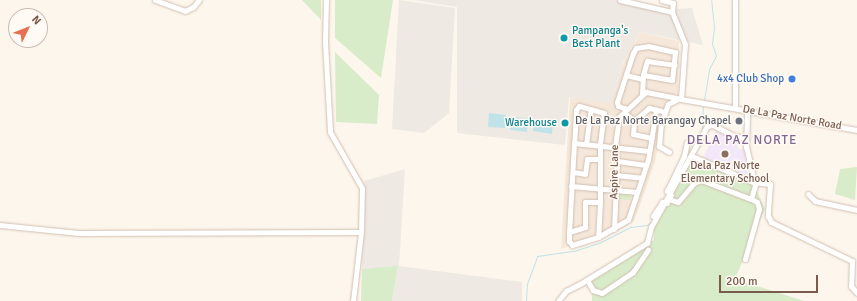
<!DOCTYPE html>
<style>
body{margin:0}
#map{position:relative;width:857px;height:301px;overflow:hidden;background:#fdf6ec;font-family:Signika,sans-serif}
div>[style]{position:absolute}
.residential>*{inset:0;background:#f5e8da}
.industrial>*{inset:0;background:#efe9e4}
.education>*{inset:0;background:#f3e8fa}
.green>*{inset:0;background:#d8ecc9}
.water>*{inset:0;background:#bfe3e8}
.stream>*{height:1px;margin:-0.5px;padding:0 0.5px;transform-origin:0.5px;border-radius:0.5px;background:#bfe3e8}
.roads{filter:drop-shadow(0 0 1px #d1beb0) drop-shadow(0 0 1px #d1beb0)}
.minor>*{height:5px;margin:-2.5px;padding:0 2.5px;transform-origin:2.5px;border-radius:2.5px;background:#fff}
.dots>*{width:11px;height:11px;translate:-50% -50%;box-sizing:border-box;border:2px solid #fffaf3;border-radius:50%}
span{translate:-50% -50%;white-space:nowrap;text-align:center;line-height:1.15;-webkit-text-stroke:3px #fffaf3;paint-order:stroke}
.culture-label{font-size:11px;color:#0d838f}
.left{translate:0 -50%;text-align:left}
.right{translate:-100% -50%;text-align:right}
.shop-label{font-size:11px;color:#366cbe}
.street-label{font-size:11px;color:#7a5c4d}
.worship-label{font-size:11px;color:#5b616d}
.education-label{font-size:11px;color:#785e54}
.quarter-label{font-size:13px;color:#846695;letter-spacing:1px}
.north{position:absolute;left:8px;top:8px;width:40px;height:40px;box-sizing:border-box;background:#fffaf3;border:1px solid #cabbb1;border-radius:50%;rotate:47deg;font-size:11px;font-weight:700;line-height:16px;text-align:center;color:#7a5c4d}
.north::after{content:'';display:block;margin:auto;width:14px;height:18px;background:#e76f51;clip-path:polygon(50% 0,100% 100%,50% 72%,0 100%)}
.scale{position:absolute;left:719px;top:275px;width:99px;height:18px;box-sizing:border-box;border:2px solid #7a5c4d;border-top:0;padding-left:5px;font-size:12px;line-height:14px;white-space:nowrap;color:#7a5c4d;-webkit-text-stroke:3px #fffaf3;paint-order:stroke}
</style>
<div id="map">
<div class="residential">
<i style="clip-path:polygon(640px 32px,679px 41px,678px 94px,668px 95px,655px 162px,644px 194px,634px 221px,617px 231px,561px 249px,570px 97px,611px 102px,622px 66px)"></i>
</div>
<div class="industrial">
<i style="clip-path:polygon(399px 0,455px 8px,449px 113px,424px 133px,392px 129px)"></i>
<i style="clip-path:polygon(413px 0,621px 0,675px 9px,692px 8px,703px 45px,640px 32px,623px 63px,611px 103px,569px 97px,565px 145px,457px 133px,457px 7px)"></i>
<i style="clip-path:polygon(405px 169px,399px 266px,522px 282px,522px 301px,392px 301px,398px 267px,362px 269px,364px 181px)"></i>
</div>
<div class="education">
<i style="clip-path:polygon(717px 128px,737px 139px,738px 149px,744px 149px,748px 179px,702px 160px)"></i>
</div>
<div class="green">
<i style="clip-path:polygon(302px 0,321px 0,321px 20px)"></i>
<i style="clip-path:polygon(335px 0,393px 0,381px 78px,335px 38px)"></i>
<i style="clip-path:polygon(335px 52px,379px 95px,377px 124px,336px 122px)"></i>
<i style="clip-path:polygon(692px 159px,753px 183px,765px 209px,735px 279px,804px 301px,592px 301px,592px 281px,654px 240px,654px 229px)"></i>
<i style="clip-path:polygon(857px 167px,855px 200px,835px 194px,840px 169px)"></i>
<i style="clip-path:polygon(619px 191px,631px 193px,630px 200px,618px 199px)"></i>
<i style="clip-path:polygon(398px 266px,392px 301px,361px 301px,362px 269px)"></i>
</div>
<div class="water">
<i style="clip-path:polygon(489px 113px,506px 115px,505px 128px,488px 127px)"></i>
<i style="clip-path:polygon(511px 117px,528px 118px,527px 132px,510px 130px)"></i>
<i style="clip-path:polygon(534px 121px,553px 123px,552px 134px,533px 131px)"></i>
</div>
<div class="stream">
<i style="left:704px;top:101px;width:32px;rotate:-81deg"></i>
<i style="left:709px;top:69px;width:15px;rotate:-62deg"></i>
<i style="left:716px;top:56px;width:13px;rotate:-108deg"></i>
<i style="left:712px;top:44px;width:17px;rotate:-83deg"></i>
<i style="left:714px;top:27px;width:27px;rotate:-96deg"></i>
<i style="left:702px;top:130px;width:24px;rotate:-88deg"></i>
<i style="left:526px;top:301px;width:17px;rotate:-87deg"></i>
<i style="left:527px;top:284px;width:30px;rotate:-70deg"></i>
<i style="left:537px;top:256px;width:37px;rotate:-8deg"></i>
<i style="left:574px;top:251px;width:28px;rotate:-18deg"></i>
<i style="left:601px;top:242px;width:34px;rotate:-27deg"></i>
<i style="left:631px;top:227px;width:16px;rotate:-7deg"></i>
<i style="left:647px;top:225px;width:5px;rotate:-37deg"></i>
</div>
<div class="roads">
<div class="minor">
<i style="left:155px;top:0;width:32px;rotate:20deg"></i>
<i style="left:185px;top:11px;width:9px;rotate:-27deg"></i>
<i style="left:193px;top:7px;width:9px;rotate:-49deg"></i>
<i style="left:326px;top:0;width:42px;rotate:91.4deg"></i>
<i style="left:325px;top:42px;width:90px;rotate:86.8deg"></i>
<i style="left:330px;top:132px;width:64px;rotate:60.3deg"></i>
<i style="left:362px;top:188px;width:44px;rotate:91.3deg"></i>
<i style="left:361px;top:232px;width:69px;rotate:96.6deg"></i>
<i style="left:620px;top:0;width:53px;rotate:13deg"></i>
<i style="left:672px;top:12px;width:35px;rotate:68deg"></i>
<i style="left:685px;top:44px;width:55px;rotate:94.2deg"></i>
<i style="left:681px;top:99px;width:179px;rotate:10deg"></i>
<i style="left:662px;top:0;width:11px;rotate:15deg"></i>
<i style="left:673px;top:3px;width:9px;rotate:96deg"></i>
<i style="left:735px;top:0;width:108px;rotate:90deg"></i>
<i style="left:626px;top:75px;width:16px;rotate:14deg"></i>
<i style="left:642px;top:95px;width:20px;rotate:-87deg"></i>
<i style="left:643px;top:75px;width:15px;rotate:-74deg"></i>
<i style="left:647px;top:61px;width:28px;rotate:8deg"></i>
<i style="left:627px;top:109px;width:9px;rotate:-162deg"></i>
<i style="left:618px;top:106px;width:4px;rotate:-104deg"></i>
<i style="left:617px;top:102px;width:52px;rotate:-71.9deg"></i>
<i style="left:633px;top:53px;width:6px;rotate:-59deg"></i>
<i style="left:636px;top:48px;width:12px;rotate:-9deg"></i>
<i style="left:648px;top:46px;width:28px;rotate:13deg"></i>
<i style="left:675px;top:52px;width:28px;rotate:96deg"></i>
<i style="left:672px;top:80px;width:29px;rotate:-170deg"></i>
<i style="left:624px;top:112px;width:13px;rotate:42deg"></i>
<i style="left:634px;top:121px;width:13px;rotate:94deg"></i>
<i style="left:633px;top:134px;width:19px;rotate:12deg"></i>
<i style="left:634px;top:121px;width:20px;rotate:-41deg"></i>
<i style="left:649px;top:108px;width:13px;rotate:13deg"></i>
<i style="left:574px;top:143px;width:75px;rotate:6.1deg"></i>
<i style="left:586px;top:144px;width:35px;rotate:-82deg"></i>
<i style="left:669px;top:152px;width:12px;rotate:-149deg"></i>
<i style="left:659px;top:146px;width:21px;rotate:-85deg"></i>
<i style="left:661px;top:125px;width:22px;rotate:-72deg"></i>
<i style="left:668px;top:104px;width:11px;rotate:-27deg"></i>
<i style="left:692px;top:156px;width:66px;rotate:23.1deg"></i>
<i style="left:753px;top:182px;width:17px;rotate:7deg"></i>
<i style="left:770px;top:184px;width:32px;rotate:94deg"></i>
<i style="left:768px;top:216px;width:7px;rotate:63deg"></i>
<i style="left:771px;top:222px;width:90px;rotate:25.7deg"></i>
<i style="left:852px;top:261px;width:25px;rotate:92deg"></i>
<i style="left:851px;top:286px;width:9px;rotate:49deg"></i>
<i style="left:617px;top:161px;width:29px;rotate:8deg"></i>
<i style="left:573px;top:172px;width:12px;rotate:9deg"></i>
<i style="left:585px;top:174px;width:15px;rotate:-82deg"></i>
<i style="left:587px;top:159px;width:13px"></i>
<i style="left:615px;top:175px;width:27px;rotate:6deg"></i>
<i style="left:571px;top:186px;width:66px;rotate:5.2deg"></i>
<i style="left:808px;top:194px;width:10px;rotate:45deg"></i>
<i style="left:815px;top:201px;width:43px;rotate:12.1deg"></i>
<i style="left:671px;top:195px;width:6px;rotate:-135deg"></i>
<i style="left:667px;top:191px;width:39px;rotate:-64deg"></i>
<i style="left:684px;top:156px;width:14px;rotate:-78deg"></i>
<i style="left:669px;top:199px;width:9px;rotate:18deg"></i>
<i style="left:678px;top:202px;width:25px;rotate:-50deg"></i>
<i style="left:694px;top:183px;width:8px;rotate:-23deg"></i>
<i style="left:701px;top:180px;width:53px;rotate:20.8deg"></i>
<i style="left:600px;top:202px;width:35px;rotate:93deg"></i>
<i style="left:598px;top:237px;width:34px;rotate:-30deg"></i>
<i style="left:628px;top:220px;width:63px;rotate:-71.6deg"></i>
<i style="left:648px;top:160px;width:51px;rotate:-80.9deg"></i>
<i style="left:653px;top:216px;width:17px;rotate:-57deg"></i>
<i style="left:662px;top:202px;width:5px;rotate:11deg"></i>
<i style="left:0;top:225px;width:79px;rotate:5.8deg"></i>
<i style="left:79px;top:233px;width:282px;rotate:-0.2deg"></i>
<i style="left:614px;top:229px;width:68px;rotate:-87.5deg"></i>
<i style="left:617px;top:161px;width:15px;rotate:-98deg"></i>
<i style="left:615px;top:146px;width:29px;rotate:-82deg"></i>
<i style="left:619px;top:117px;width:37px;rotate:-43deg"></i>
<i style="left:646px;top:92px;width:36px;rotate:11deg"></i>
<i style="left:569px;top:232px;width:17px;rotate:-17deg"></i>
<i style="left:585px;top:227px;width:25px;rotate:-90deg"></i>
<i style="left:585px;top:202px;width:15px"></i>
<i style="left:600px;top:202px;width:58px;rotate:-90deg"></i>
<i style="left:600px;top:144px;width:31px;rotate:-83deg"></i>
<i style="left:604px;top:113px;width:26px;rotate:-164deg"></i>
<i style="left:579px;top:106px;width:5px;rotate:127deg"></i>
<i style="left:576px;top:110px;width:33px;rotate:93deg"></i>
<i style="left:574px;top:143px;width:89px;rotate:93.2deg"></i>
<i style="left:569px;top:232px;width:9px;rotate:90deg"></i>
<i style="left:569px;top:241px;width:5px;rotate:53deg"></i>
<i style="left:572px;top:245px;width:27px;rotate:-17deg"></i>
<i style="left:745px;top:259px;width:52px;rotate:-74.4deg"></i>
<i style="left:759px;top:209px;width:7px;rotate:-106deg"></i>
<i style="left:757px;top:202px;width:7px;rotate:-153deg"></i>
<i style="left:751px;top:199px;width:15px;rotate:-74deg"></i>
<i style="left:755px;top:185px;width:39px;rotate:-103deg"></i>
<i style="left:746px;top:147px;width:37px;rotate:-88deg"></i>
<i style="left:587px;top:280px;width:12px;rotate:59deg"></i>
<i style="left:593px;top:290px;width:9px;rotate:18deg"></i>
<i style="left:602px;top:293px;width:37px;rotate:-34deg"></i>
<i style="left:633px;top:272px;width:27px;rotate:-56deg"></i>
<i style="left:558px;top:301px;width:13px;rotate:-51deg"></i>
<i style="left:566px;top:291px;width:16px;rotate:-27deg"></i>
<i style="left:580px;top:284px;width:79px;rotate:-31.5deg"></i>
<i style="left:647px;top:243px;width:16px;rotate:-76deg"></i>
<i style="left:651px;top:227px;width:115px;rotate:-61deg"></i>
<i style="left:707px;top:126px;width:6px;rotate:-9deg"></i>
<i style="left:713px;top:125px;width:24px;rotate:28deg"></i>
<i style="left:734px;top:136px;width:12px;rotate:9deg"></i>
</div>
</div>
<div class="dots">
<i style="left:564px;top:38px;background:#0f9aa8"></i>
<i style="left:792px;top:79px;background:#3f7fe0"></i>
<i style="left:739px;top:121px;background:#6b7280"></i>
<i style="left:565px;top:123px;background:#0f9aa8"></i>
<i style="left:725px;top:154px;background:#8d6e63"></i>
</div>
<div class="culture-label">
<span class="left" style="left:572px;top:38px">Pampanga's<br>Best Plant</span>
<span class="right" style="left:557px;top:123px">Warehouse</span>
</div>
<div class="shop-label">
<span class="right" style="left:784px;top:79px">4x4 Club Shop</span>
</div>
<div class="street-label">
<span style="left:792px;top:118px;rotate:10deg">De La Paz Norte Road</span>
<span style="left:615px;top:172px;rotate:-89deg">Aspire Lane</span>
</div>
<div class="worship-label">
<span class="right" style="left:731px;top:121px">De La Paz Norte Barangay Chapel</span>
</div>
<div class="education-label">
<span style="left:725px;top:173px">Dela Paz Norte<br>Elementary School</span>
</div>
<div class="quarter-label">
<span style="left:742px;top:140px">DELA PAZ NORTE</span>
</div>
<div class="north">N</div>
<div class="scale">200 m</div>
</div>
